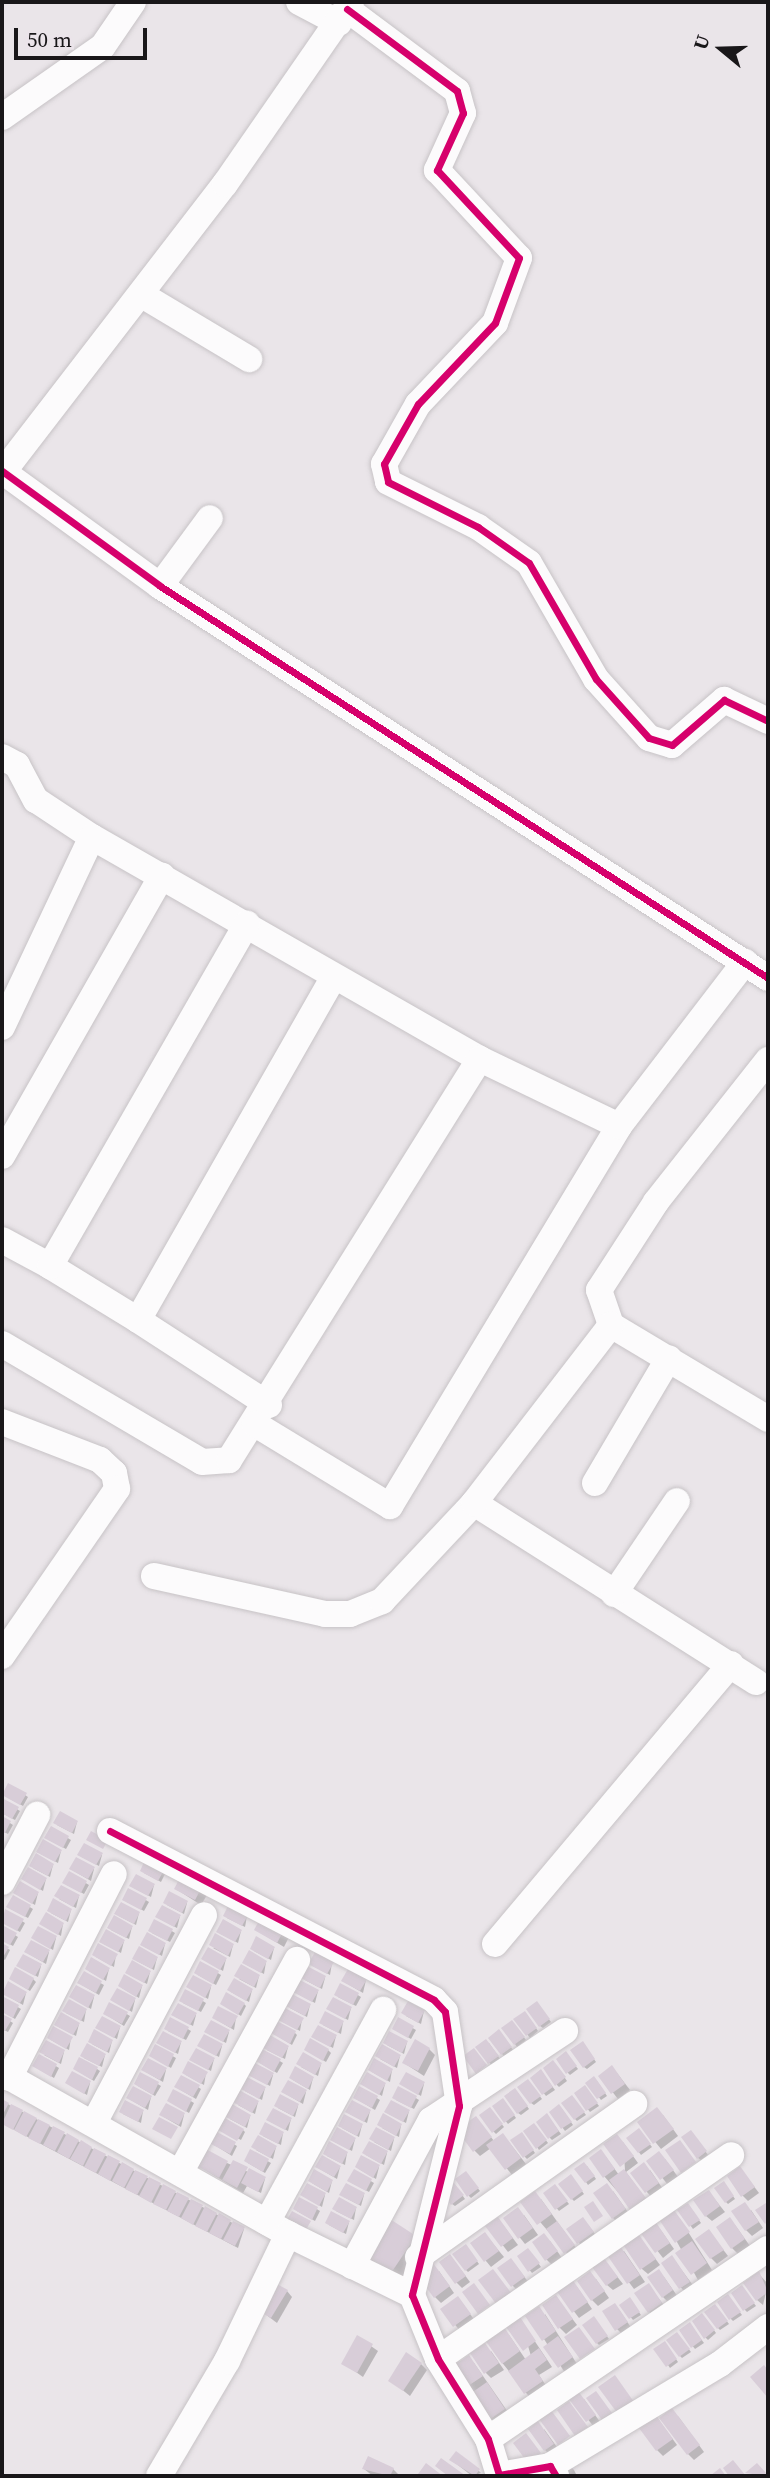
<!DOCTYPE html>
<style>
body{margin:0}
#map{position:relative;width:770px;height:2478px;overflow:hidden;background:#eae5e9;font-family:"Source Serif 4",serif}
div>[style]{position:absolute}
.shadow>*{inset:0;background:#0003}
.building>*{inset:0;background:#d8cdd8}
.roads{filter:drop-shadow(0 0 2px #c7c3c6) drop-shadow(0 0 2px #c7c3c6)}
.minor>*{height:26px;margin:-13px;padding:0 13px;transform-origin:13px;border-radius:13px;background:#fcfbfc}
.cycleway>*{height:7px;margin:-3.5px;padding:0 3.5px;transform-origin:3.5px;border-radius:3.5px;background:#d6006c}
span{translate:-50% -50%;white-space:nowrap;text-align:center;line-height:1.15;-webkit-text-stroke:7px #ebe4ea;paint-order:stroke}
.frame{position:absolute;inset:0;border:4px solid #191719;pointer-events:none}
.north{position:absolute;left:686px;top:14px;width:70px;height:70px;-webkit-text-stroke:5px #ebe4ea;paint-order:stroke;rotate:289deg;font-size:19px;font-weight:700;line-height:28px;text-align:center;color:#191719}
.north::after{content:'';display:block;margin:auto;width:24px;height:32px;background:#191719;clip-path:polygon(50% 0,100% 100%,50% 72%,0 100%)}
.scale{position:absolute;left:14px;top:28px;width:133px;height:32px;box-sizing:border-box;border:4px solid #191719;border-top:0;padding-left:9px;font-size:21px;line-height:24px;white-space:nowrap;color:#191719;-webkit-text-stroke:5px #ebe4ea;paint-order:stroke}
</style>
<div id="map">
<div class="shadow">
<i style="clip-path:polygon(3px 1795px,25px 1795px,28px 1797px,23px 1806px)"></i>
<i style="clip-path:polygon(2px 1800px,20px 1811px,15px 1820px,2px 1813px)"></i>
<i style="clip-path:polygon(2px 1818px,13px 1825px,8px 1834px,2px 1831px)"></i>
<i style="clip-path:polygon(77px 1822px,74px 1834px,57px 1825px)"></i>
<i style="clip-path:polygon(51px 1828px,71px 1840px,66px 1849px,49px 1840px)"></i>
<i style="clip-path:polygon(61px 1851px,58px 1863px,41px 1854px)"></i>
<i style="clip-path:polygon(102px 1855px,99px 1866px,82px 1857px)"></i>
<i style="clip-path:polygon(146px 1862px,165px 1874px,161px 1882px,144px 1873px)"></i>
<i style="clip-path:polygon(53px 1865px,50px 1877px,33px 1868px)"></i>
<i style="clip-path:polygon(94px 1869px,91px 1881px,74px 1871px)"></i>
<i style="clip-path:polygon(69px 1873px,89px 1885px,84px 1894px,67px 1885px)"></i>
<i style="clip-path:polygon(46px 1879px,43px 1891px,26px 1881px)"></i>
<i style="clip-path:polygon(182px 1879px,207px 1895px,201px 1905px,176px 1889px)"></i>
<i style="clip-path:polygon(154px 1885px,151px 1897px,134px 1888px)"></i>
<i style="clip-path:polygon(129px 1890px,149px 1902px,144px 1911px,127px 1902px)"></i>
<i style="clip-path:polygon(38px 1893px,35px 1905px,18px 1895px)"></i>
<i style="clip-path:polygon(79px 1896px,76px 1908px,59px 1899px)"></i>
<i style="clip-path:polygon(13px 1897px,33px 1909px,28px 1918px,11px 1909px)"></i>
<i style="clip-path:polygon(187px 1903px,184px 1914px,167px 1905px)"></i>
<i style="clip-path:polygon(71px 1910px,68px 1922px,51px 1913px)"></i>
<i style="clip-path:polygon(6px 1911px,25px 1923px,20px 1932px,2px 1922px)"></i>
<i style="clip-path:polygon(139px 1913px,136px 1925px,119px 1916px)"></i>
<i style="clip-path:polygon(180px 1916px,177px 1928px,160px 1919px)"></i>
<i style="clip-path:polygon(247px 1916px,245px 1927px,227px 1918px)"></i>
<i style="clip-path:polygon(261px 1920px,289px 1937px,284px 1947px,256px 1930px)"></i>
<i style="clip-path:polygon(155px 1921px,175px 1933px,170px 1942px,152px 1933px)"></i>
<i style="clip-path:polygon(63px 1924px,61px 1936px,44px 1926px)"></i>
<i style="clip-path:polygon(2px 1927px,18px 1937px,13px 1946px,2px 1940px)"></i>
<i style="clip-path:polygon(132px 1927px,129px 1939px,111px 1930px)"></i>
<i style="clip-path:polygon(241px 1931px,238px 1943px,221px 1934px)"></i>
<i style="clip-path:polygon(56px 1938px,53px 1950px,36px 1940px)"></i>
<i style="clip-path:polygon(124px 1941px,121px 1953px,104px 1944px)"></i>
<i style="clip-path:polygon(165px 1944px,162px 1956px,145px 1947px)"></i>
<i style="clip-path:polygon(2px 1945px,10px 1950px,5px 1960px,2px 1958px)"></i>
<i style="clip-path:polygon(233px 1945px,230px 1957px,213px 1948px)"></i>
<i style="clip-path:polygon(274px 1948px,271px 1960px,254px 1951px)"></i>
<i style="clip-path:polygon(49px 1952px,46px 1964px,29px 1954px)"></i>
<i style="clip-path:polygon(116px 1955px,114px 1967px,96px 1957px)"></i>
<i style="clip-path:polygon(157px 1958px,154px 1970px,137px 1961px)"></i>
<i style="clip-path:polygon(226px 1959px,223px 1971px,206px 1961px)"></i>
<i style="clip-path:polygon(266px 1962px,264px 1974px,247px 1965px)"></i>
<i style="clip-path:polygon(201px 1963px,221px 1975px,216px 1985px,198px 1975px)"></i>
<i style="clip-path:polygon(332px 1963px,330px 1975px,313px 1966px)"></i>
<i style="clip-path:polygon(41px 1966px,38px 1977px,21px 1968px)"></i>
<i style="clip-path:polygon(109px 1969px,106px 1981px,89px 1971px)"></i>
<i style="clip-path:polygon(150px 1972px,147px 1984px,130px 1975px)"></i>
<i style="clip-path:polygon(84px 1974px,104px 1985px,99px 1995px,82px 1985px)"></i>
<i style="clip-path:polygon(259px 1976px,256px 1988px,239px 1979px)"></i>
<i style="clip-path:polygon(325px 1978px,322px 1989px,305px 1980px)"></i>
<i style="clip-path:polygon(11px 1979px,33px 1979px,36px 1982px,30px 1991px)"></i>
<i style="clip-path:polygon(366px 1980px,363px 1993px,346px 1983px)"></i>
<i style="clip-path:polygon(341px 1985px,361px 1997px,356px 2006px,338px 1997px)"></i>
<i style="clip-path:polygon(142px 1986px,139px 1998px,122px 1988px)"></i>
<i style="clip-path:polygon(211px 1987px,208px 1999px,191px 1989px)"></i>
<i style="clip-path:polygon(252px 1990px,249px 2002px,231px 1992px)"></i>
<i style="clip-path:polygon(186px 1991px,206px 2003px,201px 2012px,183px 2003px)"></i>
<i style="clip-path:polygon(318px 1991px,315px 2003px,298px 1994px)"></i>
<i style="clip-path:polygon(26px 1993px,23px 2005px,6px 1995px)"></i>
<i style="clip-path:polygon(94px 1997px,91px 2009px,74px 1999px)"></i>
<i style="clip-path:polygon(2px 1998px,21px 2009px,15px 2019px,2px 2011px)"></i>
<i style="clip-path:polygon(135px 2000px,132px 2012px,115px 2002px)"></i>
<i style="clip-path:polygon(110px 2004px,130px 2016px,124px 2026px,105px 2014px)"></i>
<i style="clip-path:polygon(222px 2004px,244px 2004px,246px 2006px,241px 2016px)"></i>
<i style="clip-path:polygon(310px 2005px,307px 2017px,290px 2008px)"></i>
<i style="clip-path:polygon(539px 2006px,551px 2022px,543px 2028px,540px 2026px)"></i>
<i style="clip-path:polygon(351px 2008px,348px 2020px,331px 2011px)"></i>
<i style="clip-path:polygon(86px 2010px,84px 2022px,66px 2013px)"></i>
<i style="clip-path:polygon(424px 2011px,421px 2024px,406px 2016px)"></i>
<i style="clip-path:polygon(196px 2015px,193px 2026px,176px 2017px)"></i>
<i style="clip-path:polygon(527px 2015px,538px 2031px,530px 2038px,516px 2019px)"></i>
<i style="clip-path:polygon(2px 2016px,13px 2023px,8px 2032px,2px 2029px)"></i>
<i style="clip-path:polygon(236px 2018px,234px 2030px,217px 2020px)"></i>
<i style="clip-path:polygon(171px 2019px,191px 2031px,186px 2040px,168px 2031px)"></i>
<i style="clip-path:polygon(302px 2019px,300px 2031px,283px 2022px)"></i>
<i style="clip-path:polygon(399px 2020px,416px 2030px,411px 2039px,397px 2031px)"></i>
<i style="clip-path:polygon(343px 2022px,341px 2034px,323px 2025px)"></i>
<i style="clip-path:polygon(79px 2024px,76px 2036px,59px 2027px)"></i>
<i style="clip-path:polygon(514px 2024px,526px 2040px,517px 2047px,515px 2044px)"></i>
<i style="clip-path:polygon(120px 2027px,117px 2039px,100px 2030px)"></i>
<i style="clip-path:polygon(229px 2032px,226px 2043px,209px 2034px)"></i>
<i style="clip-path:polygon(273px 2033px,295px 2033px,297px 2035px,292px 2045px)"></i>
<i style="clip-path:polygon(501px 2034px,513px 2050px,504px 2056px,502px 2054px)"></i>
<i style="clip-path:polygon(336px 2036px,333px 2048px,316px 2039px)"></i>
<i style="clip-path:polygon(71px 2038px,69px 2050px,51px 2040px)"></i>
<i style="clip-path:polygon(112px 2041px,109px 2053px,92px 2044px)"></i>
<i style="clip-path:polygon(181px 2042px,178px 2054px,161px 2045px)"></i>
<i style="clip-path:polygon(407px 2042px,404px 2054px,387px 2045px)"></i>
<i style="clip-path:polygon(489px 2043px,500px 2059px,492px 2066px,478px 2047px)"></i>
<i style="clip-path:polygon(222px 2046px,219px 2057px,202px 2048px)"></i>
<i style="clip-path:polygon(585px 2046px,596px 2062px,587px 2069px,584px 2067px)"></i>
<i style="clip-path:polygon(156px 2047px,176px 2058px,171px 2068px,151px 2056px)"></i>
<i style="clip-path:polygon(288px 2047px,285px 2059px,267px 2050px)"></i>
<i style="clip-path:polygon(429px 2049px,435px 2055px,424px 2076px,404px 2063px)"></i>
<i style="clip-path:polygon(306px 2050px,328px 2050px,331px 2053px,326px 2062px)"></i>
<i style="clip-path:polygon(263px 2051px,283px 2063px,277px 2073px,260px 2063px)"></i>
<i style="clip-path:polygon(64px 2052px,61px 2064px,44px 2055px)"></i>
<i style="clip-path:polygon(105px 2055px,102px 2067px,84px 2058px)"></i>
<i style="clip-path:polygon(39px 2056px,59px 2068px,54px 2078px,37px 2068px)"></i>
<i style="clip-path:polygon(400px 2056px,397px 2068px,380px 2059px)"></i>
<i style="clip-path:polygon(568px 2056px,578px 2069px,570px 2075px,568px 2073px)"></i>
<i style="clip-path:polygon(214px 2059px,211px 2071px,194px 2062px)"></i>
<i style="clip-path:polygon(321px 2064px,318px 2076px,301px 2067px)"></i>
<i style="clip-path:polygon(556px 2065px,567px 2081px,559px 2087px,557px 2085px)"></i>
<i style="clip-path:polygon(75px 2069px,97px 2069px,100px 2071px,94px 2081px)"></i>
<i style="clip-path:polygon(166px 2070px,163px 2082px,146px 2072px)"></i>
<i style="clip-path:polygon(392px 2070px,390px 2082px,372px 2072px)"></i>
<i style="clip-path:polygon(206px 2073px,204px 2085px,186px 2075px)"></i>
<i style="clip-path:polygon(617px 2073px,630px 2090px,618px 2099px,600px 2076px)"></i>
<i style="clip-path:polygon(141px 2074px,161px 2086px,155px 2096px,138px 2086px)"></i>
<i style="clip-path:polygon(543px 2074px,555px 2090px,546px 2096px,532px 2078px)"></i>
<i style="clip-path:polygon(273px 2075px,270px 2086px,253px 2077px)"></i>
<i style="clip-path:polygon(182px 2077px,201px 2089px,196px 2099px,179px 2089px)"></i>
<i style="clip-path:polygon(313px 2078px,310px 2090px,293px 2080px)"></i>
<i style="clip-path:polygon(597px 2081px,607px 2096px,601px 2100px,588px 2083px)"></i>
<i style="clip-path:polygon(90px 2083px,87px 2095px,70px 2085px)"></i>
<i style="clip-path:polygon(530px 2083px,542px 2099px,534px 2105px,531px 2103px)"></i>
<i style="clip-path:polygon(385px 2084px,382px 2096px,365px 2086px)"></i>
<i style="clip-path:polygon(424px 2084px,421px 2096px,404px 2086px)"></i>
<i style="clip-path:polygon(265px 2088px,262px 2100px,245px 2091px)"></i>
<i style="clip-path:polygon(360px 2088px,380px 2100px,375px 2110px,355px 2098px)"></i>
<i style="clip-path:polygon(399px 2088px,419px 2100px,414px 2109px,396px 2100px)"></i>
<i style="clip-path:polygon(587px 2090px,599px 2106px,590px 2112px,576px 2094px)"></i>
<i style="clip-path:polygon(174px 2091px,194px 2103px,189px 2113px,172px 2103px)"></i>
<i style="clip-path:polygon(306px 2092px,303px 2104px,286px 2094px)"></i>
<i style="clip-path:polygon(518px 2093px,529px 2109px,521px 2115px,518px 2113px)"></i>
<i style="clip-path:polygon(151px 2097px,148px 2110px,131px 2100px)"></i>
<i style="clip-path:polygon(574px 2099px,586px 2115px,577px 2121px,575px 2119px)"></i>
<i style="clip-path:polygon(2px 2101px,244px 2229px,238px 2248px,5px 2125px)"></i>
<i style="clip-path:polygon(258px 2102px,255px 2114px,238px 2105px)"></i>
<i style="clip-path:polygon(505px 2102px,516px 2118px,508px 2124px,494px 2106px)"></i>
<i style="clip-path:polygon(298px 2106px,295px 2117px,278px 2108px)"></i>
<i style="clip-path:polygon(562px 2109px,573px 2125px,565px 2131px,551px 2112px)"></i>
<i style="clip-path:polygon(143px 2111px,141px 2123px,123px 2114px)"></i>
<i style="clip-path:polygon(370px 2111px,367px 2123px,350px 2114px)"></i>
<i style="clip-path:polygon(409px 2111px,406px 2123px,389px 2114px)"></i>
<i style="clip-path:polygon(492px 2112px,504px 2127px,496px 2134px,493px 2131px)"></i>
<i style="clip-path:polygon(184px 2115px,181px 2127px,164px 2117px)"></i>
<i style="clip-path:polygon(663px 2115px,678px 2136px,661px 2149px,639px 2122px)"></i>
<i style="clip-path:polygon(250px 2116px,247px 2128px,230px 2119px)"></i>
<i style="clip-path:polygon(549px 2118px,561px 2134px,552px 2140px,550px 2138px)"></i>
<i style="clip-path:polygon(291px 2119px,288px 2131px,271px 2122px)"></i>
<i style="clip-path:polygon(481px 2124px,494px 2141px,508px 2141px,526px 2164px,512px 2175px,491px 2148px,480px 2156px,474px 2150px)"></i>
<i style="clip-path:polygon(362px 2125px,359px 2137px,342px 2128px)"></i>
<i style="clip-path:polygon(401px 2125px,399px 2137px,382px 2128px)"></i>
<i style="clip-path:polygon(536px 2127px,548px 2143px,539px 2150px,537px 2147px)"></i>
<i style="clip-path:polygon(221px 2130px,243px 2130px,245px 2132px,241px 2140px)"></i>
<i style="clip-path:polygon(283px 2133px,281px 2145px,263px 2136px)"></i>
<i style="clip-path:polygon(641px 2133px,652px 2147px,641px 2155px,629px 2138px)"></i>
<i style="clip-path:polygon(693px 2134px,708px 2155px,701px 2160px,698px 2158px)"></i>
<i style="clip-path:polygon(218px 2135px,237px 2146px,232px 2156px,213px 2144px)"></i>
<i style="clip-path:polygon(524px 2137px,535px 2153px,527px 2159px,525px 2157px)"></i>
<i style="clip-path:polygon(355px 2139px,352px 2151px,335px 2142px)"></i>
<i style="clip-path:polygon(394px 2139px,391px 2151px,374px 2142px)"></i>
<i style="clip-path:polygon(623px 2142px,638px 2163px,626px 2172px,650px 2205px,637px 2214px,604px 2176px,606px 2157px,619px 2175px,625px 2170px)"></i>
<i style="clip-path:polygon(276px 2147px,273px 2159px,256px 2150px)"></i>
<i style="clip-path:polygon(251px 2152px,271px 2163px,265px 2173px,248px 2163px)"></i>
<i style="clip-path:polygon(347px 2153px,345px 2165px,327px 2156px)"></i>
<i style="clip-path:polygon(387px 2153px,384px 2165px,366px 2155px)"></i>
<i style="clip-path:polygon(665px 2159px,678px 2177px,668px 2185px,649px 2161px)"></i>
<i style="clip-path:polygon(227px 2163px,265px 2179px,261px 2193px,247px 2186px,243px 2193px,197px 2165px)"></i>
<i style="clip-path:polygon(587px 2166px,596px 2179px,588px 2185px,586px 2182px)"></i>
<i style="clip-path:polygon(340px 2167px,337px 2179px,320px 2169px)"></i>
<i style="clip-path:polygon(379px 2167px,376px 2179px,359px 2169px)"></i>
<i style="clip-path:polygon(740px 2168px,759px 2193px,748px 2201px,742px 2195px)"></i>
<i style="clip-path:polygon(650px 2170px,663px 2189px,652px 2198px,647px 2192px)"></i>
<i style="clip-path:polygon(354px 2171px,374px 2183px,369px 2192px,352px 2183px)"></i>
<i style="clip-path:polygon(468px 2176px,480px 2191px,471px 2198px,469px 2196px)"></i>
<i style="clip-path:polygon(573px 2179px,584px 2194px,574px 2201px,572px 2199px)"></i>
<i style="clip-path:polygon(332px 2181px,329px 2193px,312px 2183px)"></i>
<i style="clip-path:polygon(726px 2186px,735px 2199px,728px 2204px,726px 2202px)"></i>
<i style="clip-path:polygon(457px 2188px,465px 2199px,455px 2206px,452px 2204px)"></i>
<i style="clip-path:polygon(557px 2189px,569px 2204px,559px 2211px,545px 2194px)"></i>
<i style="clip-path:polygon(613px 2191px,630px 2215px,619px 2224px,613px 2218px)"></i>
<i style="clip-path:polygon(709px 2192px,725px 2212px,712px 2221px,706px 2216px)"></i>
<i style="clip-path:polygon(325px 2195px,322px 2207px,305px 2197px)"></i>
<i style="clip-path:polygon(364px 2195px,361px 2206px,344px 2197px)"></i>
<i style="clip-path:polygon(300px 2199px,320px 2211px,315px 2221px,297px 2211px)"></i>
<i style="clip-path:polygon(541px 2199px,579px 2252px,571px 2258px,523px 2202px)"></i>
<i style="clip-path:polygon(690px 2207px,701px 2223px,693px 2229px,680px 2211px)"></i>
<i style="clip-path:polygon(356px 2208px,354px 2220px,336px 2211px)"></i>
<i style="clip-path:polygon(751px 2210px,763px 2228px,752px 2236px,746px 2230px)"></i>
<i style="clip-path:polygon(524px 2215px,538px 2235px,525px 2244px,505px 2219px)"></i>
<i style="clip-path:polygon(388px 2219px,423px 2246px,399px 2284px,372px 2266px)"></i>
<i style="clip-path:polygon(680px 2219px,712px 2270px,698px 2280px,677px 2242px)"></i>
<i style="clip-path:polygon(349px 2222px,346px 2234px,329px 2225px)"></i>
<i style="clip-path:polygon(503px 2225px,518px 2245px,508px 2252px,488px 2226px)"></i>
<i style="clip-path:polygon(588px 2225px,598px 2238px,584px 2248px,579px 2243px)"></i>
<i style="clip-path:polygon(735px 2225px,750px 2246px,738px 2254px,732px 2248px)"></i>
<i style="clip-path:polygon(660px 2229px,674px 2249px,663px 2258px,643px 2232px)"></i>
<i style="clip-path:polygon(635px 2231px,660px 2265px,648px 2274px,642px 2269px)"></i>
<i style="clip-path:polygon(709px 2231px,728px 2256px,717px 2264px,711px 2258px)"></i>
<i style="clip-path:polygon(485px 2234px,504px 2257px,491px 2267px,486px 2261px)"></i>
<i style="clip-path:polygon(550px 2241px,562px 2258px,552px 2265px,546px 2259px)"></i>
<i style="clip-path:polygon(468px 2249px,479px 2264px,468px 2272px,466px 2270px)"></i>
<i style="clip-path:polygon(624px 2251px,645px 2282px,634px 2289px,607px 2253px)"></i>
<i style="clip-path:polygon(530px 2252px,541px 2267px,532px 2273px,519px 2257px)"></i>
<i style="clip-path:polygon(672px 2257px,695px 2288px,686px 2294px,663px 2264px)"></i>
<i style="clip-path:polygon(604px 2260px,623px 2284px,613px 2290px,607px 2285px)"></i>
<i style="clip-path:polygon(455px 2262px,470px 2282px,462px 2288px,456px 2282px)"></i>
<i style="clip-path:polygon(516px 2266px,529px 2283px,518px 2291px,513px 2286px)"></i>
<i style="clip-path:polygon(439px 2271px,454px 2293px,441px 2303px,435px 2297px)"></i>
<i style="clip-path:polygon(759px 2274px,768px 2284px,763px 2305px,757px 2300px)"></i>
<i style="clip-path:polygon(664px 2277px,678px 2297px,669px 2303px,663px 2297px)"></i>
<i style="clip-path:polygon(596px 2279px,609px 2298px,598px 2306px,592px 2300px)"></i>
<i style="clip-path:polygon(648px 2285px,667px 2309px,655px 2317px,649px 2312px)"></i>
<i style="clip-path:polygon(577px 2287px,592px 2309px,579px 2318px,558px 2290px)"></i>
<i style="clip-path:polygon(744px 2290px,756px 2306px,747px 2312px,745px 2310px)"></i>
<i style="clip-path:polygon(287px 2291px,292px 2297px,277px 2323px,261px 2311px)"></i>
<i style="clip-path:polygon(556px 2297px,577px 2325px,566px 2334px,560px 2328px)"></i>
<i style="clip-path:polygon(730px 2299px,742px 2315px,733px 2321px,731px 2319px)"></i>
<i style="clip-path:polygon(632px 2302px,641px 2315px,633px 2320px,621px 2305px)"></i>
<i style="clip-path:polygon(463px 2304px,475px 2321px,461px 2332px,443px 2310px)"></i>
<i style="clip-path:polygon(717px 2308px,729px 2324px,720px 2330px,718px 2328px)"></i>
<i style="clip-path:polygon(620px 2311px,632px 2329px,623px 2335px,617px 2329px)"></i>
<i style="clip-path:polygon(545px 2314px,577px 2364px,565px 2373px,544px 2339px)"></i>
<i style="clip-path:polygon(705px 2318px,716px 2333px,708px 2340px,705px 2337px)"></i>
<i style="clip-path:polygon(520px 2319px,552px 2367px,539px 2375px,547px 2387px,531px 2399px,500px 2360px,509px 2335px,526px 2360px,531px 2356px)"></i>
<i style="clip-path:polygon(596px 2321px,609px 2339px,599px 2345px,597px 2343px)"></i>
<i style="clip-path:polygon(692px 2327px,704px 2343px,695px 2349px,681px 2331px)"></i>
<i style="clip-path:polygon(679px 2336px,691px 2352px,682px 2358px,680px 2356px)"></i>
<i style="clip-path:polygon(358px 2337px,378px 2351px,363px 2377px,343px 2363px)"></i>
<i style="clip-path:polygon(667px 2346px,678px 2362px,670px 2368px,668px 2365px)"></i>
<i style="clip-path:polygon(491px 2351px,504px 2370px,491px 2378px,486px 2373px)"></i>
<i style="clip-path:polygon(474px 2363px,510px 2415px,493px 2427px,469px 2385px)"></i>
<i style="clip-path:polygon(421px 2364px,427px 2370px,410px 2396px,390px 2380px)"></i>
<i style="clip-path:polygon(571px 2398px,584px 2399px,600px 2422px,594px 2427px)"></i>
<i style="clip-path:polygon(678px 2416px,704px 2452px,694px 2460px,688px 2454px)"></i>
<i style="clip-path:polygon(658px 2419px,677px 2445px,663px 2456px,657px 2450px)"></i>
<i style="clip-path:polygon(544px 2429px,559px 2450px,551px 2456px,545px 2450px)"></i>
<i style="clip-path:polygon(454px 2462px,479px 2471px,481px 2473px,472px 2476px)"></i>
<i style="clip-path:polygon(568px 2464px,574px 2470px,577px 2476px,562px 2476px)"></i>
<i style="clip-path:polygon(757px 2465px,768px 2476px,751px 2476px)"></i>
<i style="clip-path:polygon(364px 2469px,393px 2469px,399px 2475px,373px 2476px)"></i>
</div>
<div class="building">
<i style="clip-path:polygon(8px 1783px,27px 1793px,20px 1805px,2px 1795px)"></i>
<i style="clip-path:polygon(2px 1798px,19px 1807px,12px 1819px,2px 1813px)"></i>
<i style="clip-path:polygon(60px 1811px,78px 1821px,72px 1833px,53px 1823px)"></i>
<i style="clip-path:polygon(2px 1816px,11px 1821px,5px 1833px,2px 1831px)"></i>
<i style="clip-path:polygon(51px 1826px,69px 1836px,63px 1848px,44px 1838px)"></i>
<i style="clip-path:polygon(91px 1831px,108px 1840px,103px 1849px,86px 1840px)"></i>
<i style="clip-path:polygon(43px 1839px,62px 1850px,55px 1862px,36px 1852px)"></i>
<i style="clip-path:polygon(84px 1843px,103px 1853px,96px 1865px,77px 1855px)"></i>
<i style="clip-path:polygon(36px 1853px,54px 1864px,48px 1876px,29px 1866px)"></i>
<i style="clip-path:polygon(76px 1857px,95px 1867px,88px 1879px,69px 1869px)"></i>
<i style="clip-path:polygon(145px 1860px,164px 1870px,158px 1881px,140px 1871px)"></i>
<i style="clip-path:polygon(28px 1867px,47px 1878px,40px 1890px,21px 1879px)"></i>
<i style="clip-path:polygon(69px 1871px,87px 1881px,81px 1893px,62px 1883px)"></i>
<i style="clip-path:polygon(136px 1874px,155px 1884px,148px 1896px,129px 1886px)"></i>
<i style="clip-path:polygon(181px 1876px,202px 1887px,195px 1900px,174px 1889px)"></i>
<i style="clip-path:polygon(20px 1881px,39px 1892px,32px 1904px,13px 1893px)"></i>
<i style="clip-path:polygon(61px 1885px,80px 1895px,73px 1907px,54px 1896px)"></i>
<i style="clip-path:polygon(128px 1888px,147px 1898px,141px 1910px,122px 1900px)"></i>
<i style="clip-path:polygon(169px 1891px,188px 1901px,182px 1913px,163px 1903px)"></i>
<i style="clip-path:polygon(13px 1895px,31px 1905px,25px 1917px,6px 1907px)"></i>
<i style="clip-path:polygon(53px 1898px,72px 1909px,66px 1921px,47px 1911px)"></i>
<i style="clip-path:polygon(121px 1902px,140px 1912px,134px 1924px,114px 1914px)"></i>
<i style="clip-path:polygon(229px 1904px,248px 1915px,242px 1926px,223px 1916px)"></i>
<i style="clip-path:polygon(162px 1905px,181px 1915px,174px 1927px,155px 1917px)"></i>
<i style="clip-path:polygon(5px 1909px,24px 1919px,17px 1931px,2px 1923px)"></i>
<i style="clip-path:polygon(46px 1912px,64px 1923px,58px 1935px,39px 1924px)"></i>
<i style="clip-path:polygon(114px 1915px,133px 1926px,126px 1938px,107px 1928px)"></i>
<i style="clip-path:polygon(261px 1917px,284px 1930px,277px 1943px,254px 1930px)"></i>
<i style="clip-path:polygon(154px 1919px,173px 1929px,167px 1941px,148px 1931px)"></i>
<i style="clip-path:polygon(223px 1919px,242px 1930px,235px 1942px,216px 1932px)"></i>
<i style="clip-path:polygon(2px 1925px,17px 1933px,10px 1945px,2px 1941px)"></i>
<i style="clip-path:polygon(38px 1926px,57px 1936px,50px 1949px,31px 1938px)"></i>
<i style="clip-path:polygon(106px 1929px,125px 1940px,118px 1952px,99px 1942px)"></i>
<i style="clip-path:polygon(147px 1932px,166px 1943px,159px 1955px,140px 1945px)"></i>
<i style="clip-path:polygon(215px 1933px,234px 1944px,228px 1956px,209px 1945px)"></i>
<i style="clip-path:polygon(256px 1936px,275px 1947px,268px 1959px,250px 1949px)"></i>
<i style="clip-path:polygon(31px 1940px,50px 1950px,43px 1962px,24px 1952px)"></i>
<i style="clip-path:polygon(2px 1943px,9px 1947px,2px 1959px)"></i>
<i style="clip-path:polygon(98px 1943px,118px 1954px,111px 1966px,92px 1955px)"></i>
<i style="clip-path:polygon(139px 1946px,158px 1957px,152px 1969px,132px 1959px)"></i>
<i style="clip-path:polygon(208px 1947px,227px 1958px,220px 1970px,201px 1959px)"></i>
<i style="clip-path:polygon(249px 1950px,267px 1961px,261px 1973px,242px 1963px)"></i>
<i style="clip-path:polygon(315px 1952px,334px 1962px,327px 1974px,308px 1964px)"></i>
<i style="clip-path:polygon(23px 1954px,42px 1964px,35px 1976px,16px 1966px)"></i>
<i style="clip-path:polygon(91px 1957px,110px 1968px,103px 1980px,85px 1969px)"></i>
<i style="clip-path:polygon(132px 1960px,151px 1971px,144px 1983px,125px 1973px)"></i>
<i style="clip-path:polygon(200px 1961px,219px 1971px,213px 1984px,194px 1973px)"></i>
<i style="clip-path:polygon(241px 1964px,260px 1975px,254px 1987px,234px 1976px)"></i>
<i style="clip-path:polygon(307px 1966px,326px 1976px,320px 1988px,301px 1978px)"></i>
<i style="clip-path:polygon(15px 1967px,34px 1978px,28px 1990px,9px 1979px)"></i>
<i style="clip-path:polygon(348px 1969px,367px 1979px,360px 1991px,341px 1981px)"></i>
<i style="clip-path:polygon(84px 1971px,102px 1981px,96px 1993px,77px 1983px)"></i>
<i style="clip-path:polygon(124px 1974px,143px 1985px,136px 1997px,118px 1986px)"></i>
<i style="clip-path:polygon(193px 1975px,212px 1985px,205px 1998px,186px 1987px)"></i>
<i style="clip-path:polygon(234px 1978px,253px 1989px,246px 2001px,227px 1990px)"></i>
<i style="clip-path:polygon(300px 1980px,319px 1990px,312px 2002px,293px 1992px)"></i>
<i style="clip-path:polygon(8px 1981px,27px 1992px,20px 2003px,2px 1994px)"></i>
<i style="clip-path:polygon(340px 1983px,359px 1993px,353px 2005px,334px 1995px)"></i>
<i style="clip-path:polygon(76px 1985px,95px 1995px,88px 2008px,69px 1997px)"></i>
<i style="clip-path:polygon(117px 1988px,136px 1998px,129px 2011px,110px 2000px)"></i>
<i style="clip-path:polygon(185px 1989px,204px 1999px,198px 2011px,179px 2001px)"></i>
<i style="clip-path:polygon(226px 1992px,245px 2003px,238px 2015px,220px 2004px)"></i>
<i style="clip-path:polygon(292px 1994px,311px 2004px,305px 2016px,286px 2006px)"></i>
<i style="clip-path:polygon(2px 1996px,19px 2005px,13px 2018px,2px 2012px)"></i>
<i style="clip-path:polygon(333px 1997px,352px 2007px,345px 2019px,326px 2009px)"></i>
<i style="clip-path:polygon(69px 1999px,87px 2009px,81px 2021px,62px 2011px)"></i>
<i style="clip-path:polygon(408px 2001px,425px 2010px,418px 2023px,401px 2013px)"></i>
<i style="clip-path:polygon(537px 2001px,550px 2019px,539px 2027px,526px 2009px)"></i>
<i style="clip-path:polygon(109px 2002px,128px 2012px,122px 2024px,103px 2014px)"></i>
<i style="clip-path:polygon(178px 2003px,197px 2013px,190px 2025px,171px 2015px)"></i>
<i style="clip-path:polygon(218px 2006px,238px 2016px,231px 2028px,212px 2018px)"></i>
<i style="clip-path:polygon(285px 2008px,304px 2018px,297px 2030px,278px 2020px)"></i>
<i style="clip-path:polygon(325px 2011px,344px 2021px,338px 2033px,319px 2023px)"></i>
<i style="clip-path:polygon(525px 2011px,537px 2028px,526px 2036px,513px 2019px)"></i>
<i style="clip-path:polygon(61px 2012px,80px 2023px,73px 2035px,54px 2025px)"></i>
<i style="clip-path:polygon(2px 2014px,12px 2019px,5px 2031px,2px 2030px)"></i>
<i style="clip-path:polygon(102px 2016px,121px 2026px,114px 2038px,95px 2028px)"></i>
<i style="clip-path:polygon(170px 2017px,189px 2027px,183px 2039px,164px 2029px)"></i>
<i style="clip-path:polygon(398px 2017px,414px 2026px,408px 2038px,392px 2029px)"></i>
<i style="clip-path:polygon(211px 2020px,230px 2030px,223px 2042px,204px 2032px)"></i>
<i style="clip-path:polygon(512px 2020px,525px 2037px,514px 2045px,501px 2028px)"></i>
<i style="clip-path:polygon(277px 2021px,296px 2031px,290px 2044px,271px 2033px)"></i>
<i style="clip-path:polygon(318px 2025px,337px 2035px,330px 2047px,311px 2037px)"></i>
<i style="clip-path:polygon(53px 2026px,73px 2037px,66px 2049px,47px 2038px)"></i>
<i style="clip-path:polygon(94px 2029px,113px 2040px,107px 2052px,88px 2042px)"></i>
<i style="clip-path:polygon(499px 2029px,512px 2047px,501px 2055px,488px 2038px)"></i>
<i style="clip-path:polygon(163px 2031px,182px 2041px,175px 2053px,156px 2043px)"></i>
<i style="clip-path:polygon(389px 2031px,408px 2041px,402px 2053px,383px 2043px)"></i>
<i style="clip-path:polygon(204px 2034px,223px 2044px,216px 2056px,197px 2046px)"></i>
<i style="clip-path:polygon(270px 2035px,289px 2046px,282px 2058px,263px 2048px)"></i>
<i style="clip-path:polygon(310px 2038px,329px 2049px,323px 2061px,304px 2050px)"></i>
<i style="clip-path:polygon(415px 2039px,430px 2048px,418px 2071px,402px 2063px)"></i>
<i style="clip-path:polygon(486px 2039px,499px 2056px,488px 2064px,475px 2047px)"></i>
<i style="clip-path:polygon(46px 2040px,65px 2050px,59px 2063px,39px 2052px)"></i>
<i style="clip-path:polygon(583px 2041px,595px 2059px,583px 2068px,570px 2050px)"></i>
<i style="clip-path:polygon(87px 2043px,106px 2054px,99px 2066px,80px 2056px)"></i>
<i style="clip-path:polygon(155px 2044px,174px 2054px,168px 2067px,149px 2056px)"></i>
<i style="clip-path:polygon(382px 2044px,401px 2055px,394px 2067px,375px 2056px)"></i>
<i style="clip-path:polygon(196px 2048px,215px 2058px,208px 2070px,189px 2060px)"></i>
<i style="clip-path:polygon(474px 2048px,487px 2065px,476px 2074px,463px 2056px)"></i>
<i style="clip-path:polygon(262px 2049px,281px 2059px,274px 2072px,256px 2061px)"></i>
<i style="clip-path:polygon(566px 2051px,577px 2066px,566px 2074px,556px 2059px)"></i>
<i style="clip-path:polygon(303px 2052px,322px 2063px,315px 2075px,296px 2064px)"></i>
<i style="clip-path:polygon(39px 2054px,57px 2064px,51px 2077px,32px 2066px)"></i>
<i style="clip-path:polygon(79px 2057px,98px 2067px,92px 2080px,73px 2069px)"></i>
<i style="clip-path:polygon(148px 2058px,167px 2068px,160px 2080px,141px 2070px)"></i>
<i style="clip-path:polygon(374px 2058px,393px 2069px,387px 2081px,368px 2070px)"></i>
<i style="clip-path:polygon(553px 2060px,566px 2077px,555px 2086px,543px 2068px)"></i>
<i style="clip-path:polygon(188px 2061px,208px 2072px,201px 2084px,182px 2073px)"></i>
<i style="clip-path:polygon(255px 2063px,274px 2073px,267px 2085px,248px 2075px)"></i>
<i style="clip-path:polygon(612px 2065px,625px 2084px,611px 2094px,598px 2076px)"></i>
<i style="clip-path:polygon(295px 2066px,314px 2077px,308px 2089px,289px 2078px)"></i>
<i style="clip-path:polygon(541px 2069px,553px 2087px,542px 2095px,530px 2078px)"></i>
<i style="clip-path:polygon(72px 2071px,91px 2081px,84px 2094px,65px 2083px)"></i>
<i style="clip-path:polygon(140px 2072px,159px 2082px,153px 2095px,134px 2084px)"></i>
<i style="clip-path:polygon(367px 2072px,386px 2083px,379px 2095px,360px 2084px)"></i>
<i style="clip-path:polygon(406px 2072px,425px 2082px,418px 2095px,399px 2084px)"></i>
<i style="clip-path:polygon(181px 2075px,200px 2085px,193px 2097px,174px 2087px)"></i>
<i style="clip-path:polygon(594px 2076px,606px 2093px,597px 2099px,585px 2083px)"></i>
<i style="clip-path:polygon(247px 2077px,266px 2087px,259px 2099px,241px 2089px)"></i>
<i style="clip-path:polygon(528px 2079px,541px 2096px,530px 2104px,517px 2087px)"></i>
<i style="clip-path:polygon(288px 2080px,307px 2090px,300px 2102px,281px 2092px)"></i>
<i style="clip-path:polygon(585px 2085px,598px 2103px,586px 2111px,574px 2093px)"></i>
<i style="clip-path:polygon(133px 2086px,152px 2096px,145px 2108px,126px 2098px)"></i>
<i style="clip-path:polygon(359px 2086px,378px 2096px,372px 2108px,353px 2098px)"></i>
<i style="clip-path:polygon(398px 2086px,417px 2096px,411px 2108px,392px 2098px)"></i>
<i style="clip-path:polygon(515px 2088px,528px 2106px,517px 2114px,504px 2096px)"></i>
<i style="clip-path:polygon(173px 2089px,192px 2099px,186px 2112px,167px 2101px)"></i>
<i style="clip-path:polygon(239px 2090px,259px 2101px,252px 2113px,233px 2102px)"></i>
<i style="clip-path:polygon(280px 2094px,299px 2104px,293px 2116px,274px 2106px)"></i>
<i style="clip-path:polygon(572px 2095px,585px 2112px,574px 2120px,561px 2103px)"></i>
<i style="clip-path:polygon(503px 2098px,515px 2115px,504px 2123px,492px 2106px)"></i>
<i style="clip-path:polygon(2px 2099px,9px 2103px,2px 2116px)"></i>
<i style="clip-path:polygon(125px 2100px,144px 2110px,138px 2122px,119px 2112px)"></i>
<i style="clip-path:polygon(352px 2100px,371px 2110px,364px 2122px,345px 2112px)"></i>
<i style="clip-path:polygon(391px 2100px,410px 2110px,403px 2122px,384px 2112px)"></i>
<i style="clip-path:polygon(166px 2103px,185px 2113px,179px 2125px,159px 2115px)"></i>
<i style="clip-path:polygon(11px 2104px,23px 2110px,13px 2130px,2px 2124px)"></i>
<i style="clip-path:polygon(232px 2104px,251px 2115px,245px 2127px,226px 2117px)"></i>
<i style="clip-path:polygon(559px 2104px,572px 2122px,561px 2129px,549px 2112px)"></i>
<i style="clip-path:polygon(490px 2107px,503px 2124px,492px 2133px,479px 2115px)"></i>
<i style="clip-path:polygon(657px 2107px,674px 2129px,653px 2144px,637px 2122px)"></i>
<i style="clip-path:polygon(273px 2108px,292px 2118px,285px 2130px,266px 2120px)"></i>
<i style="clip-path:polygon(24px 2111px,37px 2118px,26px 2137px,14px 2130px)"></i>
<i style="clip-path:polygon(383px 2113px,402px 2124px,396px 2136px,377px 2125px)"></i>
<i style="clip-path:polygon(547px 2113px,559px 2131px,548px 2139px,536px 2122px)"></i>
<i style="clip-path:polygon(344px 2114px,363px 2124px,357px 2136px,338px 2126px)"></i>
<i style="clip-path:polygon(476px 2116px,492px 2137px,473px 2152px,457px 2130px)"></i>
<i style="clip-path:polygon(159px 2117px,178px 2127px,171px 2139px,152px 2129px)"></i>
<i style="clip-path:polygon(225px 2118px,244px 2129px,237px 2141px,218px 2130px)"></i>
<i style="clip-path:polygon(38px 2119px,50px 2125px,40px 2144px,28px 2138px)"></i>
<i style="clip-path:polygon(265px 2122px,284px 2132px,278px 2144px,259px 2134px)"></i>
<i style="clip-path:polygon(534px 2123px,547px 2140px,536px 2149px,523px 2131px)"></i>
<i style="clip-path:polygon(53px 2126px,65px 2132px,55px 2151px,43px 2145px)"></i>
<i style="clip-path:polygon(337px 2127px,356px 2138px,349px 2150px,330px 2140px)"></i>
<i style="clip-path:polygon(376px 2127px,395px 2137px,388px 2150px,369px 2139px)"></i>
<i style="clip-path:polygon(639px 2128px,651px 2144px,638px 2153px,626px 2138px)"></i>
<i style="clip-path:polygon(691px 2130px,707px 2151px,697px 2159px,681px 2137px)"></i>
<i style="clip-path:polygon(217px 2132px,236px 2142px,230px 2154px,211px 2144px)"></i>
<i style="clip-path:polygon(522px 2132px,534px 2150px,523px 2158px,510px 2140px)"></i>
<i style="clip-path:polygon(67px 2133px,79px 2140px,69px 2159px,57px 2152px)"></i>
<i style="clip-path:polygon(503px 2133px,521px 2158px,505px 2170px,486px 2145px)"></i>
<i style="clip-path:polygon(617px 2134px,634px 2156px,620px 2167px,603px 2144px)"></i>
<i style="clip-path:polygon(258px 2135px,277px 2146px,270px 2158px,251px 2147px)"></i>
<i style="clip-path:polygon(81px 2140px,92px 2147px,83px 2166px,70px 2159px)"></i>
<i style="clip-path:polygon(680px 2140px,696px 2162px,681px 2173px,665px 2150px)"></i>
<i style="clip-path:polygon(329px 2141px,348px 2152px,342px 2164px,323px 2154px)"></i>
<i style="clip-path:polygon(369px 2141px,388px 2151px,381px 2164px,362px 2153px)"></i>
<i style="clip-path:polygon(94px 2148px,106px 2154px,96px 2173px,84px 2167px)"></i>
<i style="clip-path:polygon(204px 2148px,228px 2161px,219px 2178px,195px 2165px)"></i>
<i style="clip-path:polygon(250px 2149px,269px 2159px,263px 2172px,244px 2161px)"></i>
<i style="clip-path:polygon(601px 2149px,615px 2169px,603px 2178px,589px 2158px)"></i>
<i style="clip-path:polygon(659px 2151px,674px 2170px,660px 2180px,646px 2161px)"></i>
<i style="clip-path:polygon(108px 2155px,120px 2161px,110px 2181px,98px 2174px)"></i>
<i style="clip-path:polygon(322px 2155px,341px 2166px,334px 2177px,315px 2167px)"></i>
<i style="clip-path:polygon(361px 2155px,380px 2165px,373px 2178px,355px 2167px)"></i>
<i style="clip-path:polygon(233px 2160px,248px 2167px,237px 2188px,222px 2180px)"></i>
<i style="clip-path:polygon(122px 2162px,134px 2169px,124px 2188px,112px 2181px)"></i>
<i style="clip-path:polygon(584px 2162px,595px 2176px,585px 2183px,574px 2169px)"></i>
<i style="clip-path:polygon(644px 2162px,659px 2183px,645px 2193px,630px 2173px)"></i>
<i style="clip-path:polygon(740px 2166px,755px 2187px,741px 2197px,727px 2176px)"></i>
<i style="clip-path:polygon(249px 2168px,266px 2177px,258px 2192px,241px 2183px)"></i>
<i style="clip-path:polygon(314px 2169px,333px 2180px,327px 2192px,308px 2181px)"></i>
<i style="clip-path:polygon(354px 2169px,372px 2179px,366px 2191px,347px 2181px)"></i>
<i style="clip-path:polygon(624px 2169px,646px 2198px,630px 2210px,609px 2180px)"></i>
<i style="clip-path:polygon(135px 2170px,148px 2176px,137px 2195px,125px 2189px)"></i>
<i style="clip-path:polygon(466px 2171px,479px 2188px,467px 2197px,455px 2179px)"></i>
<i style="clip-path:polygon(571px 2174px,583px 2191px,571px 2200px,558px 2184px)"></i>
<i style="clip-path:polygon(149px 2177px,161px 2183px,151px 2203px,139px 2196px)"></i>
<i style="clip-path:polygon(724px 2181px,734px 2196px,725px 2203px,714px 2188px)"></i>
<i style="clip-path:polygon(307px 2183px,326px 2193px,319px 2206px,300px 2195px)"></i>
<i style="clip-path:polygon(346px 2183px,365px 2193px,359px 2205px,339px 2195px)"></i>
<i style="clip-path:polygon(454px 2183px,464px 2195px,451px 2205px,442px 2193px)"></i>
<i style="clip-path:polygon(607px 2183px,626px 2209px,612px 2219px,593px 2193px)"></i>
<i style="clip-path:polygon(163px 2184px,176px 2191px,166px 2210px,153px 2204px)"></i>
<i style="clip-path:polygon(555px 2184px,568px 2201px,555px 2210px,543px 2193px)"></i>
<i style="clip-path:polygon(709px 2190px,720px 2206px,705px 2217px,693px 2200px)"></i>
<i style="clip-path:polygon(535px 2191px,552px 2214px,537px 2225px,520px 2202px)"></i>
<i style="clip-path:polygon(177px 2192px,189px 2198px,179px 2217px,167px 2211px)"></i>
<i style="clip-path:polygon(299px 2197px,318px 2207px,312px 2220px,293px 2209px)"></i>
<i style="clip-path:polygon(339px 2197px,357px 2207px,351px 2219px,332px 2209px)"></i>
<i style="clip-path:polygon(191px 2199px,203px 2205px,193px 2225px,181px 2218px)"></i>
<i style="clip-path:polygon(593px 2201px,603px 2216px,594px 2222px,584px 2207px)"></i>
<i style="clip-path:polygon(745px 2202px,759px 2222px,745px 2231px,731px 2211px)"></i>
<i style="clip-path:polygon(688px 2203px,700px 2220px,689px 2227px,677px 2210px)"></i>
<i style="clip-path:polygon(766px 2203px,768px 2221px,765px 2224px,755px 2210px)"></i>
<i style="clip-path:polygon(205px 2206px,217px 2213px,207px 2232px,195px 2226px)"></i>
<i style="clip-path:polygon(518px 2207px,533px 2228px,518px 2239px,503px 2218px)"></i>
<i style="clip-path:polygon(674px 2210px,690px 2232px,675px 2243px,660px 2221px)"></i>
<i style="clip-path:polygon(292px 2211px,311px 2221px,304px 2233px,285px 2223px)"></i>
<i style="clip-path:polygon(331px 2211px,350px 2221px,343px 2233px,325px 2223px)"></i>
<i style="clip-path:polygon(219px 2213px,231px 2220px,221px 2239px,209px 2233px)"></i>
<i style="clip-path:polygon(387px 2217px,416px 2236px,389px 2276px,361px 2258px)"></i>
<i style="clip-path:polygon(498px 2217px,513px 2238px,501px 2247px,485px 2226px)"></i>
<i style="clip-path:polygon(583px 2217px,594px 2232px,577px 2244px,566px 2229px)"></i>
<i style="clip-path:polygon(730px 2217px,745px 2239px,731px 2249px,716px 2227px)"></i>
<i style="clip-path:polygon(233px 2221px,245px 2227px,235px 2246px,223px 2240px)"></i>
<i style="clip-path:polygon(557px 2221px,575px 2245px,564px 2254px,546px 2229px)"></i>
<i style="clip-path:polygon(655px 2221px,670px 2243px,655px 2253px,640px 2232px)"></i>
<i style="clip-path:polygon(635px 2229px,656px 2259px,640px 2270px,620px 2240px)"></i>
<i style="clip-path:polygon(709px 2229px,724px 2250px,710px 2259px,695px 2239px)"></i>
<i style="clip-path:polygon(485px 2232px,499px 2251px,484px 2262px,470px 2243px)"></i>
<i style="clip-path:polygon(544px 2233px,558px 2251px,545px 2261px,532px 2242px)"></i>
<i style="clip-path:polygon(692px 2241px,707px 2263px,691px 2275px,675px 2253px)"></i>
<i style="clip-path:polygon(618px 2243px,640px 2275px,627px 2284px,605px 2252px)"></i>
<i style="clip-path:polygon(466px 2244px,478px 2261px,465px 2271px,452px 2254px)"></i>
<i style="clip-path:polygon(528px 2248px,540px 2263px,528px 2272px,517px 2256px)"></i>
<i style="clip-path:polygon(450px 2254px,466px 2276px,455px 2284px,439px 2262px)"></i>
<i style="clip-path:polygon(672px 2255px,690px 2282px,679px 2289px,661px 2263px)"></i>
<i style="clip-path:polygon(511px 2258px,525px 2277px,511px 2287px,497px 2268px)"></i>
<i style="clip-path:polygon(604px 2258px,618px 2277px,606px 2286px,592px 2267px)"></i>
<i style="clip-path:polygon(433px 2263px,450px 2286px,434px 2298px,417px 2275px)"></i>
<i style="clip-path:polygon(493px 2269px,512px 2294px,497px 2305px,478px 2280px)"></i>
<i style="clip-path:polygon(659px 2269px,673px 2290px,662px 2298px,647px 2277px)"></i>
<i style="clip-path:polygon(590px 2271px,605px 2291px,591px 2301px,577px 2281px)"></i>
<i style="clip-path:polygon(759px 2271px,768px 2292px,756px 2301px,743px 2283px)"></i>
<i style="clip-path:polygon(572px 2279px,588px 2302px,572px 2313px,556px 2290px)"></i>
<i style="clip-path:polygon(275px 2283px,288px 2290px,271px 2318px,259px 2311px)"></i>
<i style="clip-path:polygon(474px 2283px,490px 2305px,478px 2314px,462px 2292px)"></i>
<i style="clip-path:polygon(649px 2283px,662px 2303px,648px 2313px,634px 2293px)"></i>
<i style="clip-path:polygon(742px 2285px,755px 2303px,743px 2311px,731px 2293px)"></i>
<i style="clip-path:polygon(728px 2294px,741px 2312px,729px 2320px,717px 2302px)"></i>
<i style="clip-path:polygon(556px 2295px,573px 2319px,558px 2329px,542px 2305px)"></i>
<i style="clip-path:polygon(458px 2296px,471px 2314px,453px 2327px,440px 2309px)"></i>
<i style="clip-path:polygon(630px 2297px,640px 2312px,629px 2319px,619px 2305px)"></i>
<i style="clip-path:polygon(615px 2303px,628px 2322px,615px 2331px,602px 2311px)"></i>
<i style="clip-path:polygon(715px 2304px,728px 2321px,717px 2329px,704px 2312px)"></i>
<i style="clip-path:polygon(539px 2306px,556px 2331px,542px 2341px,525px 2316px)"></i>
<i style="clip-path:polygon(702px 2313px,715px 2330px,704px 2339px,692px 2321px)"></i>
<i style="clip-path:polygon(594px 2316px,608px 2336px,596px 2344px,582px 2325px)"></i>
<i style="clip-path:polygon(520px 2317px,536px 2341px,523px 2351px,506px 2327px)"></i>
<i style="clip-path:polygon(690px 2322px,702px 2340px,691px 2348px,679px 2330px)"></i>
<i style="clip-path:polygon(504px 2327px,520px 2351px,502px 2364px,485px 2340px)"></i>
<i style="clip-path:polygon(579px 2327px,595px 2349px,580px 2359px,564px 2337px)"></i>
<i style="clip-path:polygon(677px 2332px,690px 2349px,679px 2357px,666px 2340px)"></i>
<i style="clip-path:polygon(357px 2335px,373px 2344px,357px 2373px,341px 2364px)"></i>
<i style="clip-path:polygon(558px 2336px,573px 2357px,558px 2368px,543px 2347px)"></i>
<i style="clip-path:polygon(665px 2341px,677px 2359px,666px 2367px,653px 2349px)"></i>
<i style="clip-path:polygon(485px 2343px,499px 2363px,484px 2374px,470px 2353px)"></i>
<i style="clip-path:polygon(539px 2348px,547px 2360px,535px 2369px,543px 2381px,524px 2394px,508px 2371px)"></i>
<i style="clip-path:polygon(406px 2352px,422px 2363px,403px 2391px,388px 2381px)"></i>
<i style="clip-path:polygon(469px 2355px,483px 2376px,468px 2386px,453px 2366px)"></i>
<i style="clip-path:polygon(764px 2365px,768px 2370px,768px 2398px,750px 2377px)"></i>
<i style="clip-path:polygon(615px 2375px,634px 2402px,618px 2414px,598px 2387px)"></i>
<i style="clip-path:polygon(487px 2382px,505px 2409px,486px 2422px,467px 2396px)"></i>
<i style="clip-path:polygon(578px 2391px,596px 2415px,586px 2422px,568px 2398px)"></i>
<i style="clip-path:polygon(596px 2391px,612px 2413px,602px 2420px,586px 2398px)"></i>
<i style="clip-path:polygon(569px 2401px,588px 2427px,575px 2436px,557px 2410px)"></i>
<i style="clip-path:polygon(672px 2408px,700px 2445px,687px 2455px,659px 2418px)"></i>
<i style="clip-path:polygon(551px 2410px,570px 2436px,558px 2445px,539px 2419px)"></i>
<i style="clip-path:polygon(653px 2411px,673px 2439px,656px 2451px,636px 2424px)"></i>
<i style="clip-path:polygon(538px 2421px,554px 2444px,544px 2451px,528px 2429px)"></i>
<i style="clip-path:polygon(526px 2433px,541px 2453px,528px 2463px,513px 2443px)"></i>
<i style="clip-path:polygon(456px 2451px,480px 2469px,475px 2476px,449px 2460px)"></i>
<i style="clip-path:polygon(368px 2456px,394px 2468px,390px 2476px,362px 2469px)"></i>
<i style="clip-path:polygon(441px 2458px,466px 2476px,448px 2476px,435px 2466px)"></i>
<i style="clip-path:polygon(733px 2460px,746px 2476px,729px 2476px,723px 2468px)"></i>
<i style="clip-path:polygon(426px 2463px,443px 2476px,418px 2474px)"></i>
<i style="clip-path:polygon(757px 2463px,768px 2475px,768px 2476px,745px 2473px)"></i>
<i style="clip-path:polygon(720px 2468px,726px 2476px,710px 2476px)"></i>
</div>
<div class="roads">
<div class="minor">
<i style="left:299px;top:2px;width:45px;rotate:27.7deg"></i>
<i style="left:347px;top:9px;width:137px;rotate:36.7deg"></i>
<i style="left:457px;top:91px;width:23px;rotate:75deg"></i>
<i style="left:463px;top:113px;width:63px;rotate:114.5deg"></i>
<i style="left:437px;top:170px;width:120px;rotate:47deg"></i>
<i style="left:519px;top:258px;width:69px;rotate:110.3deg"></i>
<i style="left:495px;top:323px;width:112px;rotate:133.5deg"></i>
<i style="left:418px;top:404px;width:69px;rotate:119.5deg"></i>
<i style="left:384px;top:464px;width:18px;rotate:77deg"></i>
<i style="left:388px;top:482px;width:101px;rotate:26.6deg"></i>
<i style="left:478px;top:527px;width:62px;rotate:35.2deg"></i>
<i style="left:529px;top:563px;width:134px;rotate:60deg"></i>
<i style="left:596px;top:679px;width:79px;rotate:48.1deg"></i>
<i style="left:649px;top:738px;width:24px;rotate:17deg"></i>
<i style="left:672px;top:745px;width:69px;rotate:-40.9deg"></i>
<i style="left:724px;top:700px;width:49px;rotate:25.5deg"></i>
<i style="left:2px;top:117px;width:123px;rotate:-35.1deg"></i>
<i style="left:103px;top:46px;width:53px;rotate:-55.7deg"></i>
<i style="left:142px;top:295px;width:125px;rotate:30.9deg"></i>
<i style="left:2px;top:471px;width:195px;rotate:36deg"></i>
<i style="left:160px;top:586px;width:723px;rotate:32.81deg"></i>
<i style="left:3px;top:472px;width:364px;rotate:-52.4deg"></i>
<i style="left:225px;top:184px;width:221px;rotate:-55.3deg"></i>
<i style="left:160px;top:586px;width:84px;rotate:-53.7deg"></i>
<i style="left:2px;top:757px;width:17px;rotate:28deg"></i>
<i style="left:17px;top:765px;width:40px;rotate:62deg"></i>
<i style="left:36px;top:800px;width:67px;rotate:33.5deg"></i>
<i style="left:92px;top:837px;width:447px;rotate:29.8deg"></i>
<i style="left:480px;top:1059px;width:154px;rotate:25.7deg"></i>
<i style="left:2px;top:1027px;width:210px;rotate:-64.7deg"></i>
<i style="left:768px;top:1060px;width:181px;rotate:128.3deg"></i>
<i style="left:656px;top:1202px;width:105px;rotate:122.9deg"></i>
<i style="left:599px;top:1290px;width:37px;rotate:71deg"></i>
<i style="left:611px;top:1325px;width:183px;rotate:30.9deg"></i>
<i style="left:2px;top:1156px;width:323px;rotate:-60.3deg"></i>
<i style="left:2px;top:1240px;width:55px;rotate:28.4deg"></i>
<i style="left:138px;top:1320px;width:103px;rotate:-148.5deg"></i>
<i style="left:50px;top:1266px;width:395px;rotate:-60.1deg"></i>
<i style="left:2px;top:1344px;width:232px;rotate:30.5deg"></i>
<i style="left:202px;top:1462px;width:27px;rotate:-4deg"></i>
<i style="left:229px;top:1460px;width:473px;rotate:-58deg"></i>
<i style="left:269px;top:1405px;width:156px;rotate:-147deg"></i>
<i style="left:138px;top:1320px;width:395px;rotate:-60.3deg"></i>
<i style="left:2px;top:1422px;width:105px;rotate:21.2deg"></i>
<i style="left:100px;top:1460px;width:19px;rotate:43deg"></i>
<i style="left:114px;top:1473px;width:16px;rotate:79deg"></i>
<i style="left:117px;top:1489px;width:203px;rotate:124.6deg"></i>
<i style="left:255px;top:1424px;width:158px;rotate:31.3deg"></i>
<i style="left:390px;top:1506px;width:444px;rotate:-58.9deg"></i>
<i style="left:619px;top:1126px;width:207px;rotate:-52.5deg"></i>
<i style="left:595px;top:1483px;width:145px;rotate:-59.4deg"></i>
<i style="left:474px;top:1503px;width:334px;rotate:32.4deg"></i>
<i style="left:154px;top:1576px;width:175px;rotate:12.5deg"></i>
<i style="left:325px;top:1614px;width:25px"></i>
<i style="left:350px;top:1614px;width:35px;rotate:-22deg"></i>
<i style="left:382px;top:1601px;width:134px;rotate:-46.8deg"></i>
<i style="left:474px;top:1503px;width:225px;rotate:-52.4deg"></i>
<i style="left:614px;top:1594px;width:112px;rotate:-55.9deg"></i>
<i style="left:110px;top:1831px;width:365px;rotate:27.5deg"></i>
<i style="left:434px;top:2000px;width:16px;rotate:47deg"></i>
<i style="left:445px;top:2012px;width:95px;rotate:81.5deg"></i>
<i style="left:459px;top:2106px;width:195px;rotate:104deg"></i>
<i style="left:412px;top:2295px;width:69px;rotate:67.9deg"></i>
<i style="left:438px;top:2359px;width:94px;rotate:58deg"></i>
<i style="left:488px;top:2439px;width:38px;rotate:73deg"></i>
<i style="left:499px;top:2475px;width:52px;rotate:-10deg"></i>
<i style="left:550px;top:2466px;width:12px;rotate:59deg"></i>
<i style="left:2px;top:1882px;width:76px;rotate:-62.4deg"></i>
<i style="left:495px;top:1944px;width:366px;rotate:-49.9deg"></i>
<i style="left:2px;top:2073px;width:328px;rotate:29.4deg"></i>
<i style="left:288px;top:2234px;width:138px;rotate:26.2deg"></i>
<i style="left:9px;top:2078px;width:229px;rotate:-62.8deg"></i>
<i style="left:94px;top:2123px;width:235px;rotate:-62.1deg"></i>
<i style="left:181px;top:2171px;width:241px;rotate:-61.2deg"></i>
<i style="left:267px;top:2222px;width:242px;rotate:-61.3deg"></i>
<i style="left:418px;top:2257px;width:265px;rotate:-35.3deg"></i>
<i style="left:352px;top:2266px;width:166px;rotate:-61.6deg"></i>
<i style="left:431px;top:2120px;width:161px;rotate:-33.6deg"></i>
<i style="left:438px;top:2359px;width:357px;rotate:-34.8deg"></i>
<i style="left:488px;top:2439px;width:338px;rotate:-34.2deg"></i>
<i style="left:550px;top:2466px;width:198px;rotate:-31deg"></i>
<i style="left:720px;top:2364px;width:61px;rotate:-37.6deg"></i>
<i style="left:159px;top:2476px;width:134px;rotate:-59.4deg"></i>
<i style="left:227px;top:2361px;width:141px;rotate:-64.3deg"></i>
</div>
</div>
<div class="cycleway">
<i style="left:347px;top:9px;width:137px;rotate:36.7deg"></i>
<i style="left:457px;top:91px;width:23px;rotate:75deg"></i>
<i style="left:463px;top:113px;width:63px;rotate:114.5deg"></i>
<i style="left:437px;top:170px;width:120px;rotate:47deg"></i>
<i style="left:519px;top:258px;width:69px;rotate:110.3deg"></i>
<i style="left:495px;top:323px;width:112px;rotate:133.5deg"></i>
<i style="left:418px;top:404px;width:69px;rotate:119.5deg"></i>
<i style="left:384px;top:464px;width:18px;rotate:77deg"></i>
<i style="left:388px;top:482px;width:101px;rotate:26.6deg"></i>
<i style="left:478px;top:527px;width:62px;rotate:35.2deg"></i>
<i style="left:529px;top:563px;width:134px;rotate:60deg"></i>
<i style="left:596px;top:679px;width:79px;rotate:48.1deg"></i>
<i style="left:649px;top:738px;width:24px;rotate:17deg"></i>
<i style="left:672px;top:745px;width:69px;rotate:-40.9deg"></i>
<i style="left:724px;top:700px;width:49px;rotate:25.5deg"></i>
<i style="left:2px;top:471px;width:195px;rotate:36deg"></i>
<i style="left:160px;top:586px;width:723px;rotate:32.81deg"></i>
<i style="left:110px;top:1831px;width:365px;rotate:27.5deg"></i>
<i style="left:434px;top:2000px;width:16px;rotate:47deg"></i>
<i style="left:445px;top:2012px;width:95px;rotate:81.5deg"></i>
<i style="left:459px;top:2106px;width:195px;rotate:104deg"></i>
<i style="left:412px;top:2295px;width:69px;rotate:67.9deg"></i>
<i style="left:438px;top:2359px;width:94px;rotate:58deg"></i>
<i style="left:488px;top:2439px;width:38px;rotate:73deg"></i>
<i style="left:499px;top:2475px;width:52px;rotate:-10deg"></i>
<i style="left:550px;top:2466px;width:12px;rotate:59deg"></i>
</div>
<div class="frame"></div>
<div class="north">U</div>
<div class="scale">50 m</div>
</div>
